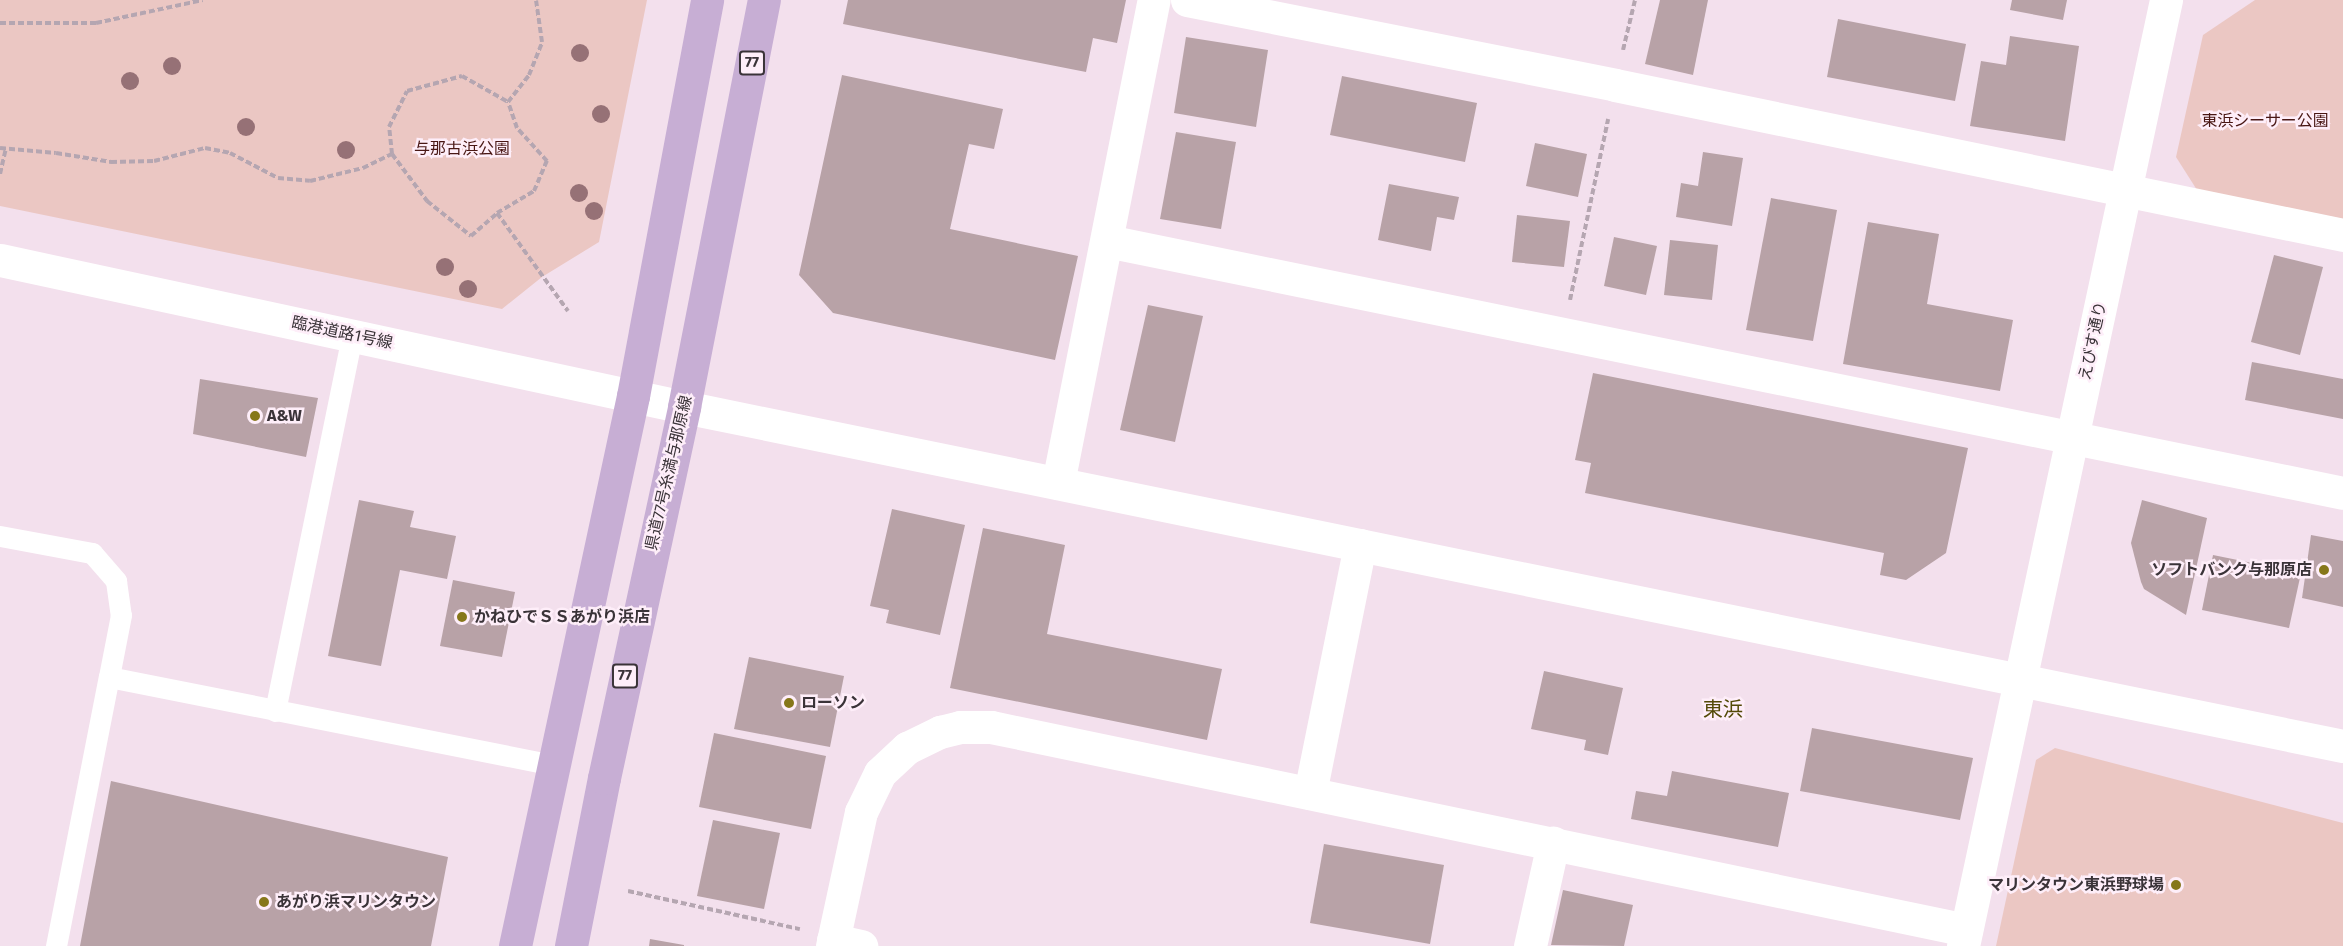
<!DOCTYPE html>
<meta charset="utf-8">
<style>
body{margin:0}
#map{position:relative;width:2343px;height:946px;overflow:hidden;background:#f3e0ed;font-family:"Fira Sans","Noto Sans JP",sans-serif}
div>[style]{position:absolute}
.green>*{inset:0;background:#ebc7c3}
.building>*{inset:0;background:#b8a2a7}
.path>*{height:4px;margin-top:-2px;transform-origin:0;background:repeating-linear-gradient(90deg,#b5a6b1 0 6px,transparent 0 9px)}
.lane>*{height:21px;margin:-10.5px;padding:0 10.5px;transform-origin:10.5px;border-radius:10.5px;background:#fff}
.street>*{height:33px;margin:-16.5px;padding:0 16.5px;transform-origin:16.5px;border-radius:16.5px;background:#fff}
.secondary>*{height:33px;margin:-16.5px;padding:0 16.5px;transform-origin:16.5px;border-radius:16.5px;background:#fff}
.primary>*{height:33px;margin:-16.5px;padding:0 16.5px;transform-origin:16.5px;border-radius:16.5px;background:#c7aed4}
.trees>*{width:18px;height:18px;margin:-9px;border-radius:50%;background:#967176}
.dots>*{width:16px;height:16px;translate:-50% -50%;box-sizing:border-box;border:3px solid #feeef9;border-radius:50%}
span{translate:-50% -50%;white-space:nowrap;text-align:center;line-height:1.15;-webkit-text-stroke:5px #feeef9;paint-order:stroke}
.shield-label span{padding:2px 4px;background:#feeef9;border:2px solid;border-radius:4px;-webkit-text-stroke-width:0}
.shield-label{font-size:15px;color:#3a3338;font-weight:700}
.park-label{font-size:16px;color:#491714}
.street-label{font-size:16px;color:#3a3338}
.poi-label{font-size:16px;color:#3a3338;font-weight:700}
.left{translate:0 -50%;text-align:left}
.right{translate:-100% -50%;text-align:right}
.quarter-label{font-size:20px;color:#534907}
</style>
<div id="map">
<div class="green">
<i style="clip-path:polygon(0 0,647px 0,599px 242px,542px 277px,502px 309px,0 206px)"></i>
<i style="clip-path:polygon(2255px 0,2343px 0,2343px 219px,2197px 190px,2176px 157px,2203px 35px)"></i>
<i style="clip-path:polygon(2055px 748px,2343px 823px,2343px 946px,1996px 946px,2036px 760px)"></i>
</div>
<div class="building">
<i style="clip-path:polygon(848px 0,1126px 0,1117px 43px,1093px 38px,1086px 72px,843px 24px)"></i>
<i style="clip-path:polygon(1660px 0,1708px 0,1693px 75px,1645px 64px)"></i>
<i style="clip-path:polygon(2012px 0,2067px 0,2063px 20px,2010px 10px)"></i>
<i style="clip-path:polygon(1838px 19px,1966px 44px,1955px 101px,1827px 77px)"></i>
<i style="clip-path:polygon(2010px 36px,2079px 46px,2065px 141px,1970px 126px,1981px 61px,2006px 65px)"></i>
<i style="clip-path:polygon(1186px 37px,1268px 50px,1256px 127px,1174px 113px)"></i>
<i style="clip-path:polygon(842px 75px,1003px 109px,994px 149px,969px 144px,950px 229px,1078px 256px,1055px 360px,833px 313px,799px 275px)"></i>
<i style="clip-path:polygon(1342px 76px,1477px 103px,1465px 162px,1330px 135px)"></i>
<i style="clip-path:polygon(1176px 132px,1236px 142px,1221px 229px,1160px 219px)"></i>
<i style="clip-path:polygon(1535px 143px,1587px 154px,1578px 197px,1526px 186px)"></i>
<i style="clip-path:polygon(1703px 152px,1743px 158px,1732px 226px,1676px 217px,1681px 183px,1698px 186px)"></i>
<i style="clip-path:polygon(1389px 184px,1459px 197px,1454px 220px,1437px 217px,1431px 251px,1378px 240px)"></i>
<i style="clip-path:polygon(1771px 198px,1837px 210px,1813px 341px,1746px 330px)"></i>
<i style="clip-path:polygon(1517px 215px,1570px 221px,1564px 267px,1512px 262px)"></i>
<i style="clip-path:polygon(1868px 222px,1939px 234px,1927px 304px,2013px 320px,2000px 391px,1843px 364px)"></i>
<i style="clip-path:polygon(1614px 237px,1657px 246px,1646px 295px,1604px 286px)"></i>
<i style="clip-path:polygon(1670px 240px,1718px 245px,1712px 300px,1664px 295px)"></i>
<i style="clip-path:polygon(2274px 255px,2323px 267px,2300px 355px,2251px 342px)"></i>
<i style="clip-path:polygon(1148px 305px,1203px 316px,1175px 442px,1120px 430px)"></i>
<i style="clip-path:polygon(2252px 362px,2343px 379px,2343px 419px,2245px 400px)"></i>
<i style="clip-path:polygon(1593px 373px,1968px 448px,1946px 553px,1906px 580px,1880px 575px,1884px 553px,1585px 493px,1591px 463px,1575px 460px)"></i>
<i style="clip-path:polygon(200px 379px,318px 398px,306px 457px,193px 434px)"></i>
<i style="clip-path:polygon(359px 500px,414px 511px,410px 527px,456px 536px,447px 579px,400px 570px,381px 666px,328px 656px)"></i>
<i style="clip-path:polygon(2142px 500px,2207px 518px,2186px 615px,2144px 589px,2141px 582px,2131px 543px)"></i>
<i style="clip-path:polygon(892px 509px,965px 525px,940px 635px,886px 623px,889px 610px,870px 606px)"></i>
<i style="clip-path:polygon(983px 528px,1065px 545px,1047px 634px,1222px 669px,1207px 740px,950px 688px)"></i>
<i style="clip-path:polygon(2311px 535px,2343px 541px,2343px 607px,2302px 598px)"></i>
<i style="clip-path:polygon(2213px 555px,2301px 573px,2289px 628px,2202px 610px)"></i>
<i style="clip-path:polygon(453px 580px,515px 592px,502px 657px,440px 646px)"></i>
<i style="clip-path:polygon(749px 657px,844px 676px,830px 747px,734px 729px)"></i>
<i style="clip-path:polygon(1544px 671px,1623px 688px,1608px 755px,1584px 750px,1586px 740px,1531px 729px)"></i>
<i style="clip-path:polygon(1812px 728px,1973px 758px,1960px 820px,1800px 791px)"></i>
<i style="clip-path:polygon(714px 733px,826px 756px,811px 829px,699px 807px)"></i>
<i style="clip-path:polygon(1672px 771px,1789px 793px,1778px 847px,1631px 819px,1636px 791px,1667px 796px)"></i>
<i style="clip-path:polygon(111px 781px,448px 857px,431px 946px,80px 946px)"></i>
<i style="clip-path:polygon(713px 820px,780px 833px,764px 909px,697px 896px)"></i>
<i style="clip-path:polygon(1324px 844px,1444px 865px,1430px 944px,1310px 923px)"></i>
<i style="clip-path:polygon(1563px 890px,1633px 905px,1624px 946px,1551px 945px)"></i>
<i style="clip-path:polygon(650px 939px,684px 945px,684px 946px,649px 946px)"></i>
</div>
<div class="path">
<i style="left:0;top:23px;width:96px"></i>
<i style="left:96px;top:23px;width:109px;rotate:-12.1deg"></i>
<i style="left:1623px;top:50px;width:51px;rotate:-76.5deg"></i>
<i style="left:0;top:148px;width:56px;rotate:5.1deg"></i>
<i style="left:56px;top:153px;width:56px;rotate:9.3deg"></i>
<i style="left:111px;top:162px;width:43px;rotate:-1.3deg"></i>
<i style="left:154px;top:161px;width:53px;rotate:-14.3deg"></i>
<i style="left:205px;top:148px;width:25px;rotate:11deg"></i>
<i style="left:230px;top:153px;width:54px;rotate:27.5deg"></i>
<i style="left:278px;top:178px;width:32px;rotate:5deg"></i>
<i style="left:310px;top:181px;width:55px;rotate:-13.8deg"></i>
<i style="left:363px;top:168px;width:32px;rotate:-26deg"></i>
<i style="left:392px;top:154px;width:27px;rotate:-96deg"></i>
<i style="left:389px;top:127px;width:40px;rotate:-63.4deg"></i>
<i style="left:407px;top:91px;width:57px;rotate:-15.3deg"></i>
<i style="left:462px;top:76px;width:53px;rotate:29.5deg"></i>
<i style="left:508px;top:102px;width:34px;rotate:-52deg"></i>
<i style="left:529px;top:75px;width:35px;rotate:-68deg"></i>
<i style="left:542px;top:42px;width:42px;rotate:-98.1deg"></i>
<i style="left:392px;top:154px;width:59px;rotate:53.3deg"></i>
<i style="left:427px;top:201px;width:56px;rotate:38.5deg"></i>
<i style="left:471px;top:236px;width:35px;rotate:-41deg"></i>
<i style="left:497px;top:213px;width:43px;rotate:-30.7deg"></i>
<i style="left:534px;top:191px;width:33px;rotate:-67deg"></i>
<i style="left:547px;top:161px;width:45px;rotate:-132.3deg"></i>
<i style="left:517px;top:128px;width:28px;rotate:-109deg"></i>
<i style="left:0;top:174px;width:26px;rotate:-77deg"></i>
<i style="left:497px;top:213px;width:121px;rotate:54.1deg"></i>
<i style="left:1570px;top:300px;width:185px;rotate:-78.1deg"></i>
<i style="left:628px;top:891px;width:176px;rotate:12.5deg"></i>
</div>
<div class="lane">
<i style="left:0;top:536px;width:94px;rotate:10.5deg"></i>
<i style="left:92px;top:553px;width:37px;rotate:49deg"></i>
<i style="left:116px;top:581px;width:34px;rotate:82deg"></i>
<i style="left:121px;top:615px;width:63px;rotate:101deg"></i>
<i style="left:109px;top:677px;width:453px;rotate:11.2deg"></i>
<i style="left:275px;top:711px;width:384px;rotate:-78.4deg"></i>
<i style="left:56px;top:946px;width:274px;rotate:-78.9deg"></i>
</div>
<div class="street">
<i style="left:1187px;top:0;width:436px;rotate:11.2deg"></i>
<i style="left:1615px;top:85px;width:743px;rotate:11.64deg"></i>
<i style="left:1310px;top:793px;width:253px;rotate:-78.6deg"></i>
<i style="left:833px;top:940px;width:29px;rotate:12deg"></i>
<i style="left:1530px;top:946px;width:106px;rotate:-77.4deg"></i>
</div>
<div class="secondary">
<i style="left:1107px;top:241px;width:1261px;rotate:11.52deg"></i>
<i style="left:0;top:260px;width:700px;rotate:12.13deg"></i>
<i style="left:684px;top:407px;width:1693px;rotate:11.55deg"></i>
<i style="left:1058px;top:483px;width:492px;rotate:-78.8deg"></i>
<i style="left:832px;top:946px;width:137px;rotate:-77.8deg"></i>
<i style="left:861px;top:812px;width:43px;rotate:-64deg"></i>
<i style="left:880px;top:773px;width:37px;rotate:-43deg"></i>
<i style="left:907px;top:748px;width:37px;rotate:-26deg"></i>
<i style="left:940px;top:732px;width:21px;rotate:-14deg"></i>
<i style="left:960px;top:727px;width:31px"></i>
<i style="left:991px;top:727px;width:996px;rotate:11.76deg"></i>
<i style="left:1963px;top:946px;width:968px;rotate:-77.89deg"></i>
</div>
<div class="primary">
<i style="left:515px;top:946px;width:563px;rotate:-77.89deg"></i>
<i style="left:633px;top:396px;width:403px;rotate:-79.4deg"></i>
<i style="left:571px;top:946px;width:171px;rotate:-78.9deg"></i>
<i style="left:604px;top:778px;width:380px;rotate:-77.8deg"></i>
<i style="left:684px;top:407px;width:415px;rotate:-78.9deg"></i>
</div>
<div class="trees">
<i style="left:580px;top:53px"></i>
<i style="left:172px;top:66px"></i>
<i style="left:130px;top:81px"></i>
<i style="left:601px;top:114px"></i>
<i style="left:246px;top:127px"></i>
<i style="left:346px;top:150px"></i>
<i style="left:579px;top:193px"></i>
<i style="left:594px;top:211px"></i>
<i style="left:445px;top:267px"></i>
<i style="left:468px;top:289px"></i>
</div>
<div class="dots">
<i style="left:255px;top:416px;background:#86771a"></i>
<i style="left:2324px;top:570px;background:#86771a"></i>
<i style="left:462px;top:617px;background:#86771a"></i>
<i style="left:789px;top:703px;background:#86771a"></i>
<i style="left:2176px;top:885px;background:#86771a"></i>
<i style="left:264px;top:902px;background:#86771a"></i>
</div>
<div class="shield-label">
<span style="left:752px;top:63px">77</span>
<span style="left:625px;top:676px">77</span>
</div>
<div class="park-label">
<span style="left:2265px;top:121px">東浜シーサー公園</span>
<span style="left:462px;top:149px">与那古浜公園</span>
</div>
<div class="street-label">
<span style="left:342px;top:333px;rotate:12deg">臨港道路1号線</span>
<span style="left:2093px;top:341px;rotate:-78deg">えびす通り</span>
<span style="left:669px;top:473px;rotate:-77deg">県道77号糸満与那原線</span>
</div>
<div class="poi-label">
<span class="left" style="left:267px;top:416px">A&amp;W</span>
<span class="right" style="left:2312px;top:570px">ソフトバンク与那原店</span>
<span class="left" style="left:474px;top:617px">かねひでＳＳあがり浜店</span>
<span class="left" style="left:801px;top:703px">ローソン</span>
<span class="right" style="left:2164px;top:885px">マリンタウン東浜野球場</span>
<span class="left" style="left:276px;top:902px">あがり浜マリンタウン</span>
</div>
<div class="quarter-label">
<span style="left:1723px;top:709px">東浜</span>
</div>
</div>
